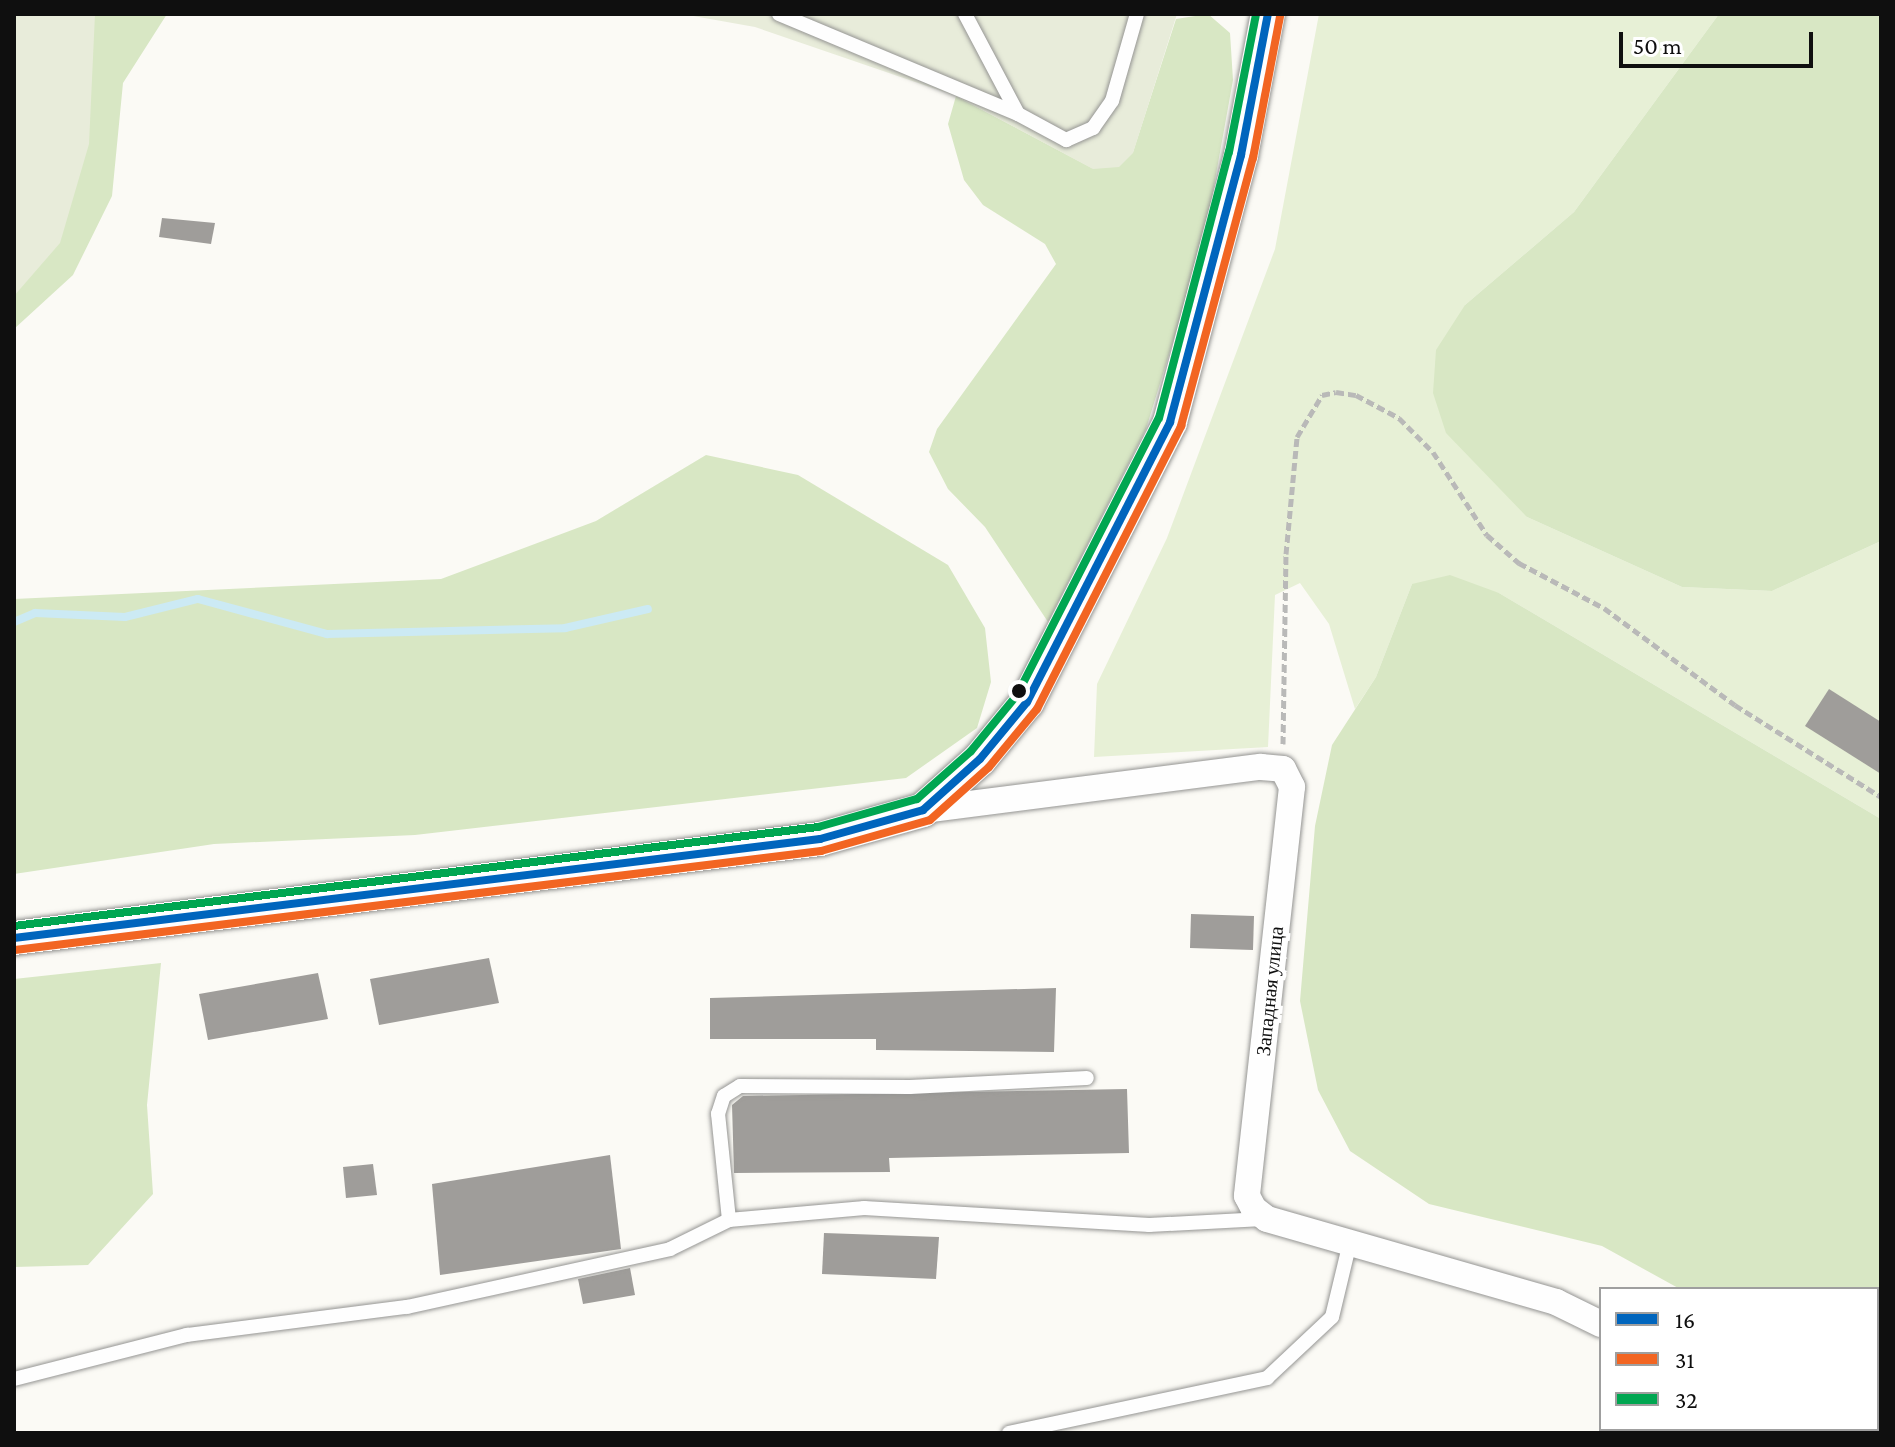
<!DOCTYPE html>
<meta charset="utf-8">
<style>
body{margin:0}
#map{position:relative;width:1895px;height:1447px;overflow:hidden;background:#fbfaf5;font-family:"Crimson Pro",serif}
div>[style]{position:absolute}
.green>*{inset:0;background:#e7f0d6}
.forest>*{inset:0;background:#d8e7c4}
.cemetery>*{inset:0;background:#e8ecda}
.stream>*{height:8px;margin:-4px;padding:0 4px;transform-origin:4px;border-radius:4px;background:#cceaf4}
.building>*{inset:0;background:#9f9d9a}
.path>*{height:5px;margin-top:-2.5px;transform-origin:0;background:repeating-linear-gradient(90deg,#b9b9b8 0 8px,transparent 0 12px)}
.roads{filter:drop-shadow(0 0 2px #959593) drop-shadow(0 0 2px #959593)}
.service>*{height:14px;margin:-7px;padding:0 7px;transform-origin:7px;border-radius:7px;background:#fefefe}
.minor>*{height:26px;margin:-13px;padding:0 13px;transform-origin:13px;border-radius:13px;background:#fefefe}
.tertiary>*{height:34px;margin:-17px;padding:0 17px;transform-origin:17px;border-radius:17px;background:#fefefe}
.bus-1>*{height:8px;margin:-4px;padding:0 4px;transform-origin:4px;border-radius:4px;background:#0065bd}
.bus-2>*{height:8px;margin:-4px;padding:0 4px;transform-origin:4px;border-radius:4px;background:#f26522}
.bus-3>*{height:8px;margin:-4px;padding:0 4px;transform-origin:4px;border-radius:4px;background:#00a651}
.dots>*{width:22px;height:22px;translate:-50% -50%;box-sizing:border-box;border:4px solid #fff;border-radius:50%}
span{translate:-50% -50%;white-space:nowrap;text-align:center;line-height:1.15;-webkit-text-stroke:8px #fff;paint-order:stroke}
.street-label{font-size:20px;color:#0f0f0f}
.frame{position:absolute;inset:0;border:16px solid #0f0f0f;pointer-events:none}
.legend{position:absolute;left:1599px;top:1287px;width:280px;height:144px;box-sizing:border-box;background:#fff;border:2px solid #9f9f9f;margin:0;padding:10px 14px;list-style:none;font-size:24px;color:#0f0f0f}
.legend li{display:flex;align-items:center;gap:16px;height:40px}
.legend b{width:40px;border:2px solid #9f9f9f}
.scale{position:absolute;left:1619px;top:32px;width:194px;height:36px;box-sizing:border-box;border:4px solid #0f0f0f;border-top:0;padding-left:10px;font-size:24px;line-height:28px;white-space:nowrap;color:#0f0f0f;-webkit-text-stroke:6px #fff;paint-order:stroke}
</style>
<div id="map">
<div class="green">
<i style="clip-path:polygon(1319px 14px,1719px 14px,1574px 212px,1465px 305px,1527px 517px,1682px 587px,1772px 591px,1881px 541px,1881px 819px,1499px 593px,1412px 584px,1376px 677px,1355px 709px,1329px 624px,1300px 583px,1275px 595px,1268px 747px,1094px 757px,1097px 684px,1167px 538px,1275px 249px)"></i>
</div>
<div class="forest">
<i style="clip-path:polygon(14px 14px,167px 14px,123px 83px,112px 196px,73px 275px,14px 329px)"></i>
<i style="clip-path:polygon(1208px 14px,1230px 33px,1233px 80px,1204px 241px,1146px 429px,1048px 622px,985px 527px,948px 489px,929px 452px,937px 429px,1056px 264px,1045px 244px,983px 205px,964px 180px,948px 124px,956px 96px,1092px 168px,1133px 152px,1176px 19px)"></i>
<i style="clip-path:polygon(1719px 14px,1881px 14px,1881px 541px,1772px 591px,1682px 587px,1527px 517px,1446px 433px,1433px 393px,1436px 350px,1465px 305px,1574px 212px)"></i>
<i style="clip-path:polygon(706px 455px,798px 475px,948px 565px,985px 628px,991px 682px,977px 728px,906px 778px,415px 835px,214px 844px,14px 874px,14px 599px,441px 579px,596px 521px)"></i>
<i style="clip-path:polygon(1450px 575px,1499px 593px,1881px 819px,1881px 1433px,1877px 1289px,1680px 1289px,1602px 1246px,1429px 1204px,1350px 1151px,1318px 1090px,1300px 1001px,1315px 826px,1332px 745px,1376px 677px,1412px 584px)"></i>
<i style="clip-path:polygon(161px 963px,147px 1105px,153px 1194px,88px 1265px,14px 1267px,14px 979px)"></i>
</div>
<div class="cemetery">
<i style="clip-path:polygon(14px 14px,95px 14px,89px 144px,60px 243px,14px 296px)"></i>
<i style="clip-path:polygon(682px 14px,1177px 14px,1133px 153px,1119px 167px,1093px 169px,956px 96px,755px 27px)"></i>
</div>
<div class="stream">
<i style="left:14px;top:622px;width:23px;rotate:-23deg"></i>
<i style="left:35px;top:613px;width:90px;rotate:2.5deg"></i>
<i style="left:125px;top:617px;width:75px;rotate:-13.9deg"></i>
<i style="left:198px;top:599px;width:134px;rotate:15.2deg"></i>
<i style="left:327px;top:634px;width:238px;rotate:-1.4deg"></i>
<i style="left:565px;top:628px;width:85px;rotate:-12.9deg"></i>
</div>
<div class="building">
<i style="clip-path:polygon(162px 218px,215px 223px,211px 244px,159px 237px)"></i>
<i style="clip-path:polygon(1829px 689px,1881px 722px,1881px 774px,1805px 726px)"></i>
<i style="clip-path:polygon(1191px 914px,1254px 916px,1253px 950px,1190px 948px)"></i>
<i style="clip-path:polygon(489px 958px,499px 1003px,379px 1025px,370px 979px)"></i>
<i style="clip-path:polygon(318px 973px,328px 1019px,208px 1040px,199px 994px)"></i>
<i style="clip-path:polygon(1056px 988px,1054px 1052px,876px 1050px,876px 1039px,710px 1039px,710px 998px)"></i>
<i style="clip-path:polygon(1127px 1089px,1129px 1153px,889px 1158px,890px 1172px,734px 1173px,732px 1105px,743px 1096px)"></i>
<i style="clip-path:polygon(610px 1155px,621px 1249px,440px 1275px,432px 1184px)"></i>
<i style="clip-path:polygon(373px 1164px,377px 1195px,346px 1198px,343px 1167px)"></i>
<i style="clip-path:polygon(824px 1233px,939px 1237px,936px 1279px,822px 1274px)"></i>
<i style="clip-path:polygon(630px 1268px,635px 1295px,583px 1304px,578px 1279px)"></i>
</div>
<div class="path">
<i style="left:1283px;top:744px;width:190px;rotate:-89.1deg"></i>
<i style="left:1286px;top:554px;width:118px;rotate:-84.6deg"></i>
<i style="left:1297px;top:437px;width:49px;rotate:-59.2deg"></i>
<i style="left:1322px;top:395px;width:14px;rotate:-12deg"></i>
<i style="left:1336px;top:392px;width:20px;rotate:9deg"></i>
<i style="left:1356px;top:395px;width:49px;rotate:28.1deg"></i>
<i style="left:1399px;top:418px;width:48px;rotate:45deg"></i>
<i style="left:1433px;top:452px;width:99px;rotate:57deg"></i>
<i style="left:1487px;top:535px;width:43px;rotate:41.2deg"></i>
<i style="left:1519px;top:563px;width:96px;rotate:27.9deg"></i>
<i style="left:1604px;top:608px;width:163px;rotate:36.5deg"></i>
<i style="left:1735px;top:705px;width:173px;rotate:32.2deg"></i>
</div>
<div class="roads">
<div class="service">
<i style="left:779px;top:14px;width:259px;rotate:22.7deg"></i>
<i style="left:965px;top:14px;width:113px;rotate:62.1deg"></i>
<i style="left:1018px;top:114px;width:55px;rotate:28.4deg"></i>
<i style="left:1066px;top:140px;width:30px;rotate:-24deg"></i>
<i style="left:1093px;top:128px;width:33px;rotate:-55deg"></i>
<i style="left:1112px;top:101px;width:91px;rotate:-74deg"></i>
<i style="left:729px;top:1220px;width:107px;rotate:-95.9deg"></i>
<i style="left:718px;top:1114px;width:19px;rotate:-72deg"></i>
<i style="left:724px;top:1096px;width:19px;rotate:-32deg"></i>
<i style="left:740px;top:1086px;width:170px;rotate:0.3deg"></i>
<i style="left:910px;top:1087px;width:177px;rotate:-2.9deg"></i>
<i style="left:14px;top:1379px;width:179px;rotate:-14.3deg"></i>
<i style="left:187px;top:1335px;width:222px;rotate:-7.3deg"></i>
<i style="left:407px;top:1307px;width:269px;rotate:-12.4deg"></i>
<i style="left:670px;top:1249px;width:66px;rotate:-26.2deg"></i>
<i style="left:729px;top:1220px;width:136px;rotate:-5.1deg"></i>
<i style="left:864px;top:1208px;width:286px;rotate:3.4deg"></i>
<i style="left:1149px;top:1225px;width:114px;rotate:-3deg"></i>
<i style="left:1009px;top:1433px;width:264px;rotate:-12deg"></i>
<i style="left:1267px;top:1378px;width:89px;rotate:-43.2deg"></i>
<i style="left:1332px;top:1317px;width:77px;rotate:-76.5deg"></i>
</div>
<div class="minor">
<i style="left:923px;top:810px;width:341px;rotate:-7.3deg"></i>
<i style="left:1261px;top:767px;width:22px;rotate:5deg"></i>
<i style="left:1283px;top:769px;width:20px;rotate:63deg"></i>
<i style="left:1292px;top:787px;width:411px;rotate:96.3deg"></i>
<i style="left:1247px;top:1196px;width:15px;rotate:62deg"></i>
<i style="left:1254px;top:1209px;width:16px;rotate:38deg"></i>
<i style="left:1267px;top:1219px;width:301px;rotate:16deg"></i>
<i style="left:1556px;top:1302px;width:50px;rotate:26.1deg"></i>
<i style="left:1738px;top:1429px;width:5px;rotate:53deg"></i>
</div>
<div class="tertiary">
<i style="left:14px;top:938px;width:812px;rotate:-7deg"></i>
<i style="left:820px;top:839px;width:107px;rotate:-15.7deg"></i>
<i style="left:923px;top:810px;width:76px;rotate:-41.8deg"></i>
<i style="left:980px;top:759px;width:74px;rotate:-50.5deg"></i>
<i style="left:1027px;top:702px;width:314px;rotate:-62.9deg"></i>
<i style="left:1170px;top:422px;width:276px;rotate:-75.1deg"></i>
<i style="left:1241px;top:155px;width:144px;rotate:-79.2deg"></i>
</div>
</div>
<div class="bus-1">
<i style="left:14px;top:938px;width:812px;rotate:-7deg"></i>
<i style="left:820px;top:839px;width:107px;rotate:-15.7deg"></i>
<i style="left:923px;top:810px;width:76px;rotate:-41.8deg"></i>
<i style="left:980px;top:759px;width:74px;rotate:-50.5deg"></i>
<i style="left:1027px;top:702px;width:314px;rotate:-62.9deg"></i>
<i style="left:1170px;top:422px;width:276px;rotate:-75.1deg"></i>
<i style="left:1241px;top:155px;width:144px;rotate:-79.2deg"></i>
</div>
<div class="bus-2">
<i style="left:15px;top:950px;width:812px;rotate:-7deg"></i>
<i style="left:821px;top:851px;width:113px;rotate:-15.9deg"></i>
<i style="left:930px;top:820px;width:79px;rotate:-41.9deg"></i>
<i style="left:989px;top:767px;width:75px;rotate:-50.4deg"></i>
<i style="left:1037px;top:709px;width:318px;rotate:-63deg"></i>
<i style="left:1181px;top:426px;width:278px;rotate:-75deg"></i>
<i style="left:1253px;top:158px;width:145px;rotate:-79.2deg"></i>
</div>
<div class="bus-3">
<i style="left:14px;top:926px;width:810px;rotate:-7.02deg"></i>
<i style="left:818px;top:827px;width:103px;rotate:-15.8deg"></i>
<i style="left:917px;top:799px;width:72px;rotate:-41.6deg"></i>
<i style="left:971px;top:751px;width:72px;rotate:-50.6deg"></i>
<i style="left:1017px;top:695px;width:311px;rotate:-62.9deg"></i>
<i style="left:1159px;top:418px;width:275px;rotate:-75.3deg"></i>
<i style="left:1229px;top:152px;width:141px;rotate:-78.9deg"></i>
</div>
<div class="dots">
<i style="left:1019px;top:691px;background:#0f0f0f"></i>
</div>
<div class="street-label">
<span style="left:1270px;top:991px;rotate:-84deg">Западная улица</span>
</div>
<div class="frame"></div>
<ul class="legend">
<li><b style="height:10px;background:#0065bd"></b>16</li>
<li><b style="height:10px;background:#f26522"></b>31</li>
<li><b style="height:10px;background:#00a651"></b>32</li>
</ul>
<div class="scale">50 m</div>
</div>
